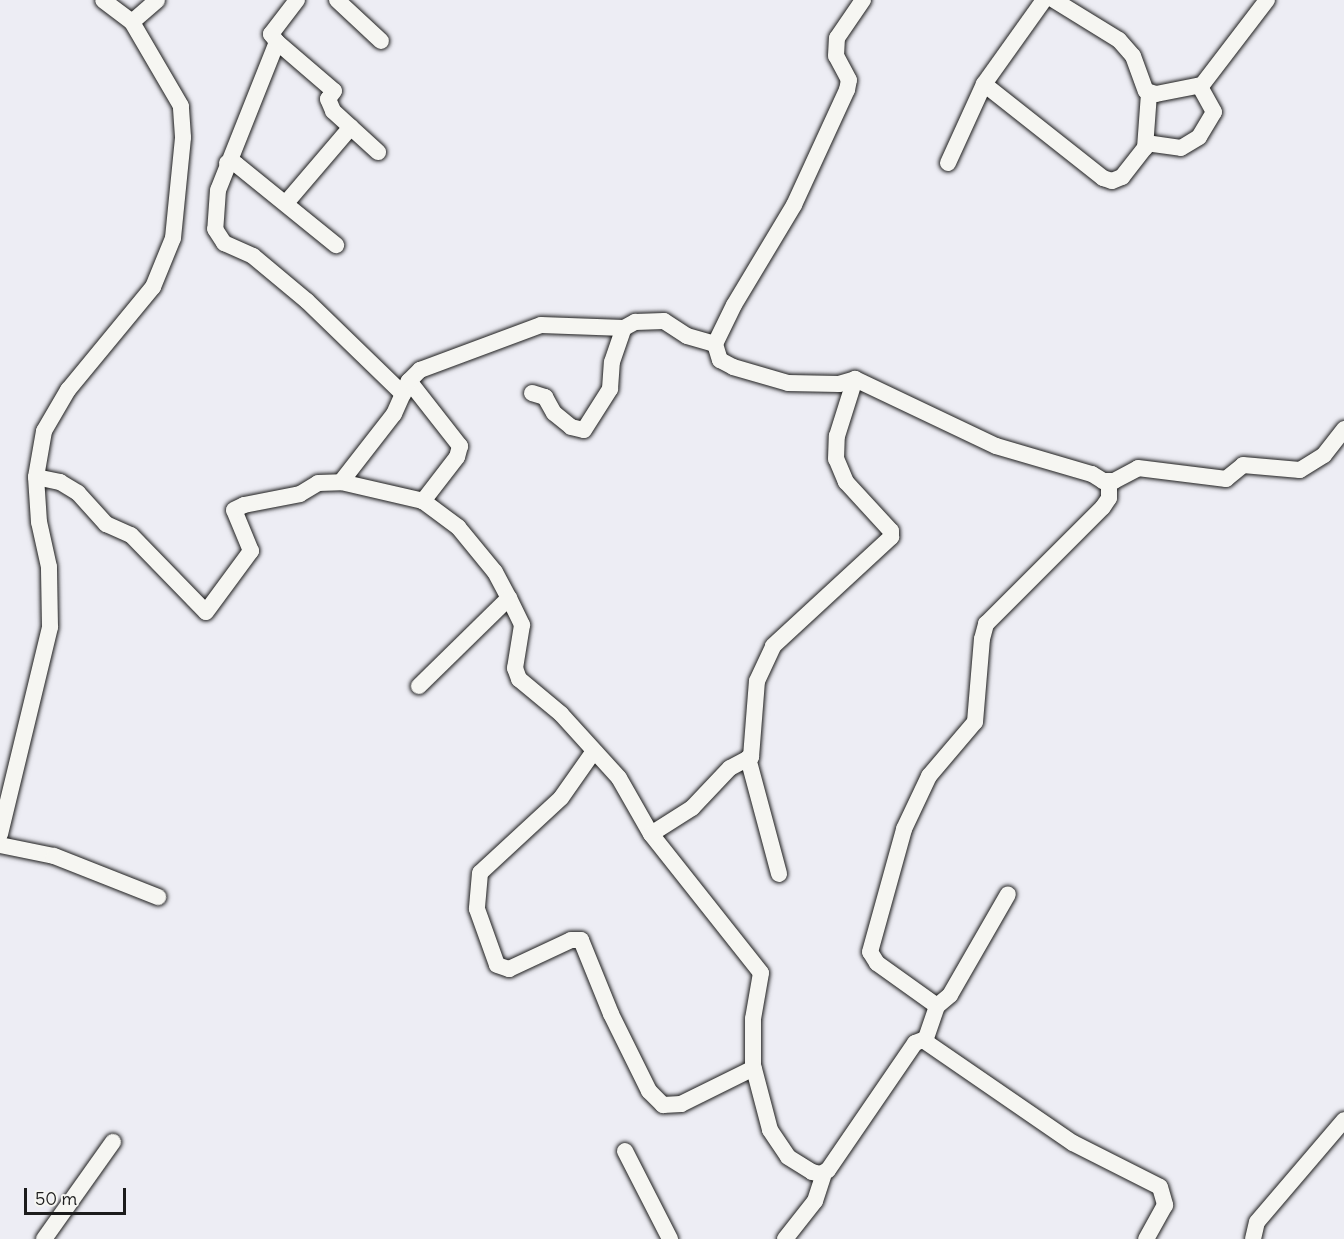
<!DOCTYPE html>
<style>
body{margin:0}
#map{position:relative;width:1344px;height:1239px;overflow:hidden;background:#ededf4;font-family:Delius,sans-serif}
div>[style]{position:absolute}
.roads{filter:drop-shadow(0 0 2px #1c1c1c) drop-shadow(0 0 2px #1c1c1c)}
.minor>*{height:16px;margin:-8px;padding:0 8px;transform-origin:8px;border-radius:8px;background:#f6f6f2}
span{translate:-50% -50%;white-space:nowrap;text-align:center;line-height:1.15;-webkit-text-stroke:5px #f6f6f2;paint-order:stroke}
.scale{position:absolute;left:24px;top:1188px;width:102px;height:27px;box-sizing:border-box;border:3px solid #1c1c1c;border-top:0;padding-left:8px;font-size:18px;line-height:21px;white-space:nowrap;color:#1c1c1c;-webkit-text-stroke:4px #f6f6f2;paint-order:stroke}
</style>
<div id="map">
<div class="roads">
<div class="minor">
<i style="left:297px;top:0;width:43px;rotate:127.4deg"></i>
<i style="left:271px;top:34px;width:10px;rotate:53deg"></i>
<i style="left:277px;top:42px;width:159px;rotate:111.7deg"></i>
<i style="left:218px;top:190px;width:39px;rotate:94deg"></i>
<i style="left:215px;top:229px;width:17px;rotate:57deg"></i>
<i style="left:224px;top:243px;width:32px;rotate:24deg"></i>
<i style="left:253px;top:256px;width:70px;rotate:39.8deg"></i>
<i style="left:307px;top:301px;width:134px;rotate:44.1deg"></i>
<i style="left:337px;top:0;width:60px;rotate:43deg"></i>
<i style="left:1054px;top:0;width:76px;rotate:31.6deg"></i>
<i style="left:1119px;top:40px;width:21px;rotate:49deg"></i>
<i style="left:1133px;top:56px;width:37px;rotate:70deg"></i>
<i style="left:1146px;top:91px;width:10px;rotate:17deg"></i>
<i style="left:1156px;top:94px;width:47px;rotate:-11.1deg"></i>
<i style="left:1202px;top:85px;width:107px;rotate:-52.6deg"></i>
<i style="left:132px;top:22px;width:33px;rotate:-41deg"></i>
<i style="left:277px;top:42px;width:75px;rotate:40.7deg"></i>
<i style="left:334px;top:91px;width:10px;rotate:127deg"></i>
<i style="left:328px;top:99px;width:13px;rotate:67deg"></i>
<i style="left:333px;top:111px;width:61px;rotate:42.3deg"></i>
<i style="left:984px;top:84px;width:152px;rotate:38.3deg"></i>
<i style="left:1103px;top:178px;width:9px;rotate:18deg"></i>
<i style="left:1112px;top:181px;width:11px;rotate:-22deg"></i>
<i style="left:1122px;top:177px;width:37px;rotate:-52deg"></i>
<i style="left:1145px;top:148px;width:55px;rotate:-85.8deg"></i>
<i style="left:1146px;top:143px;width:35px;rotate:8deg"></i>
<i style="left:1181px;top:148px;width:21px;rotate:-31deg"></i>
<i style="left:1199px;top:137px;width:29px;rotate:-59deg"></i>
<i style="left:1214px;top:112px;width:29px;rotate:-119deg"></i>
<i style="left:227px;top:163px;width:9px;rotate:6deg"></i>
<i style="left:236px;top:164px;width:129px;rotate:39deg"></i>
<i style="left:948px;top:163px;width:87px;rotate:-65.5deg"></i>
<i style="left:984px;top:84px;width:103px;rotate:-54.5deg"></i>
<i style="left:286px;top:203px;width:100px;rotate:-49.5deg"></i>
<i style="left:715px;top:344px;width:43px;rotate:-64deg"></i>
<i style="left:734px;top:305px;width:117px;rotate:-59deg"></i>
<i style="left:794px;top:205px;width:127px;rotate:-65.3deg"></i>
<i style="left:847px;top:90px;width:10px;rotate:-79deg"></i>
<i style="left:849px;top:80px;width:27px;rotate:-118deg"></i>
<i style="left:836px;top:56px;width:18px;rotate:-87deg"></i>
<i style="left:837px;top:38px;width:46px;rotate:-55.6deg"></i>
<i style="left:409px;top:381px;width:83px;rotate:51.9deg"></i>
<i style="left:460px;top:446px;width:11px;rotate:105deg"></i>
<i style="left:457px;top:457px;width:56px;rotate:127.7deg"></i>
<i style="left:532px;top:393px;width:14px;rotate:17deg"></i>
<i style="left:545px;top:397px;width:18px;rotate:61deg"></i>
<i style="left:554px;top:413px;width:22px;rotate:39deg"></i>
<i style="left:571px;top:427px;width:13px;rotate:13deg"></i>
<i style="left:584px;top:430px;width:49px;rotate:-57.6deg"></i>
<i style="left:610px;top:389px;width:27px;rotate:-86deg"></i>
<i style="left:612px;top:362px;width:36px;rotate:-71deg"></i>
<i style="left:36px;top:477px;width:25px;rotate:12deg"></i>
<i style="left:60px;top:482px;width:21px;rotate:31deg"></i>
<i style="left:78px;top:493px;width:42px;rotate:47.9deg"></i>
<i style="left:106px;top:524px;width:27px;rotate:24deg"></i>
<i style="left:131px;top:535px;width:107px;rotate:45.8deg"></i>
<i style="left:206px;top:612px;width:76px;rotate:-53.6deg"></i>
<i style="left:251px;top:551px;width:44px;rotate:-112.5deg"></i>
<i style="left:234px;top:510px;width:11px;rotate:-27deg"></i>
<i style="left:244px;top:505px;width:57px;rotate:-11.1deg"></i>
<i style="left:300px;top:494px;width:21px;rotate:-31deg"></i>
<i style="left:318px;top:483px;width:23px;rotate:-2deg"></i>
<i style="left:341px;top:482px;width:84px;rotate:13deg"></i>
<i style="left:423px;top:501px;width:44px;rotate:36.6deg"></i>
<i style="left:458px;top:527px;width:58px;rotate:50.6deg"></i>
<i style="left:495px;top:572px;width:30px;rotate:62deg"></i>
<i style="left:509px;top:598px;width:30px;rotate:64deg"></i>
<i style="left:522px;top:625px;width:44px;rotate:99.2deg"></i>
<i style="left:515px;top:668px;width:12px;rotate:70deg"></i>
<i style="left:519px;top:679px;width:55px;rotate:39.8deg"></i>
<i style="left:561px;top:714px;width:86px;rotate:47.8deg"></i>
<i style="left:619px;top:778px;width:64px;rotate:60.3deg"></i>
<i style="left:651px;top:834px;width:177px;rotate:51.6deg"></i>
<i style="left:761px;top:973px;width:47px;rotate:99.9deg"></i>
<i style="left:753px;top:1019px;width:46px;rotate:90deg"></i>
<i style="left:753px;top:1065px;width:67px;rotate:75.3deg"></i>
<i style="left:770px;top:1130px;width:32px;rotate:56deg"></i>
<i style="left:788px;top:1157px;width:28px;rotate:32deg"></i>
<i style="left:812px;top:1172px;width:9px;rotate:13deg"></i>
<i style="left:821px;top:1174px;width:8px;rotate:-30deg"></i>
<i style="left:828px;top:1170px;width:154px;rotate:-55.6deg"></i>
<i style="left:915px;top:1043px;width:9px;rotate:-21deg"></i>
<i style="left:923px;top:1040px;width:182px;rotate:34.5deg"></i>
<i style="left:1073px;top:1143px;width:97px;rotate:26.8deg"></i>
<i style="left:1160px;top:1187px;width:19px;rotate:74deg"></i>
<i style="left:1165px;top:1205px;width:39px;rotate:119deg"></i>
<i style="left:341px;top:482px;width:86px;rotate:-52.1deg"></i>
<i style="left:394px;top:414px;width:36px;rotate:-66deg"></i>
<i style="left:409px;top:381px;width:16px;rotate:-45deg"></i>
<i style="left:420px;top:370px;width:129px;rotate:-20.4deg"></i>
<i style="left:541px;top:325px;width:83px;rotate:2.1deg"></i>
<i style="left:624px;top:328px;width:13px;rotate:-29deg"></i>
<i style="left:635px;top:322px;width:29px;rotate:-2deg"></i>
<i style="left:664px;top:321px;width:27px;rotate:33deg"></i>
<i style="left:687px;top:336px;width:29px;rotate:16deg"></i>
<i style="left:715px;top:344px;width:17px;rotate:73deg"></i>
<i style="left:720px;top:360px;width:15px;rotate:28deg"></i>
<i style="left:733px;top:367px;width:57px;rotate:16.2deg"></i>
<i style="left:788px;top:383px;width:51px;rotate:1.1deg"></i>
<i style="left:839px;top:384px;width:17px;rotate:-17deg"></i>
<i style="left:855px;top:379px;width:156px;rotate:25.4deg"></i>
<i style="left:996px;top:446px;width:100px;rotate:16.3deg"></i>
<i style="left:1092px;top:474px;width:13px;rotate:32deg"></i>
<i style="left:1103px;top:481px;width:11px"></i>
<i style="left:1114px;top:481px;width:27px;rotate:-28deg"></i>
<i style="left:1138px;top:468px;width:89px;rotate:7.1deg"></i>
<i style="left:1226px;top:479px;width:22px;rotate:-39deg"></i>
<i style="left:1243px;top:465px;width:57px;rotate:5deg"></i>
<i style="left:1300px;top:470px;width:28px;rotate:-32deg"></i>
<i style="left:1324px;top:455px;width:33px;rotate:-52deg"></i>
<i style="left:419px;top:686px;width:126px;rotate:-44.4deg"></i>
<i style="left:594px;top:751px;width:57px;rotate:125.1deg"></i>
<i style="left:561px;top:798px;width:110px;rotate:137.2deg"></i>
<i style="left:480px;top:873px;width:36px;rotate:95deg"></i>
<i style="left:477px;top:909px;width:59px;rotate:70.3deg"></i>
<i style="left:497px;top:965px;width:13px;rotate:18deg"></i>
<i style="left:509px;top:969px;width:68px;rotate:-25.1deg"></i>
<i style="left:571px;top:940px;width:10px"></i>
<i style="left:581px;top:940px;width:80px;rotate:67.9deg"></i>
<i style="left:611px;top:1014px;width:86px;rotate:63.7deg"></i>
<i style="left:649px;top:1091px;width:20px;rotate:45deg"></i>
<i style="left:663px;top:1105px;width:18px;rotate:-3deg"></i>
<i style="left:681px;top:1104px;width:81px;rotate:-26.3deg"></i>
<i style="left:748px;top:758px;width:120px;rotate:75deg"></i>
<i style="left:0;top:834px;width:213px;rotate:-76.4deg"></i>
<i style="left:50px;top:627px;width:60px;rotate:-91deg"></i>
<i style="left:49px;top:567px;width:46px;rotate:-102.5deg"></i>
<i style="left:39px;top:522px;width:45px;rotate:-93.8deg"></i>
<i style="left:36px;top:477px;width:47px;rotate:-80.1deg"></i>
<i style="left:44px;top:431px;width:48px;rotate:-59.7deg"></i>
<i style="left:68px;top:390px;width:134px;rotate:-50.5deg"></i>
<i style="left:153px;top:287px;width:53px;rotate:-67.8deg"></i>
<i style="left:173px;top:238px;width:101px;rotate:-84.3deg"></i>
<i style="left:183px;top:137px;width:31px;rotate:-94deg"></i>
<i style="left:181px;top:106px;width:97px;rotate:-120.3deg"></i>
<i style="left:132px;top:22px;width:36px;rotate:-143deg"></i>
<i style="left:651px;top:834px;width:49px;rotate:-32.4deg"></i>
<i style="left:692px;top:808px;width:55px;rotate:-46.5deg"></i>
<i style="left:730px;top:768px;width:24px;rotate:-28deg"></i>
<i style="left:751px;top:757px;width:76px;rotate:-85.5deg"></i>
<i style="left:757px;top:681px;width:38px;rotate:-65deg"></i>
<i style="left:773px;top:646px;width:161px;rotate:-42.7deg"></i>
<i style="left:891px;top:537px;width:6px;rotate:-90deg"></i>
<i style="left:891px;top:531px;width:67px;rotate:-132.6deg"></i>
<i style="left:846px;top:482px;width:25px;rotate:-113deg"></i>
<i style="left:836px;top:459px;width:23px;rotate:-88deg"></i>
<i style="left:837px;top:436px;width:60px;rotate:-72.5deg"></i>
<i style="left:0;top:845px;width:55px;rotate:11.5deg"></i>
<i style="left:54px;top:856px;width:112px;rotate:21.5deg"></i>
<i style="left:937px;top:1006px;width:17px;rotate:-40deg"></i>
<i style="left:950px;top:995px;width:116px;rotate:-60.1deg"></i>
<i style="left:925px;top:1041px;width:37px;rotate:-71deg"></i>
<i style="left:937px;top:1006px;width:74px;rotate:-144.4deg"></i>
<i style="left:877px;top:963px;width:13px;rotate:-122deg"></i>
<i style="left:870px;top:952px;width:128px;rotate:-74.5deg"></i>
<i style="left:904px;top:829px;width:59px;rotate:-64.7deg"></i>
<i style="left:929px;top:776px;width:71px;rotate:-49.6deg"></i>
<i style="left:975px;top:722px;width:83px;rotate:-85.2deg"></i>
<i style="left:982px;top:639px;width:16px;rotate:-75deg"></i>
<i style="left:986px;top:624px;width:165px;rotate:-45deg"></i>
<i style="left:1103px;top:507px;width:11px;rotate:-56deg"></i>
<i style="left:1109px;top:498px;width:16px;rotate:-90deg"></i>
<i style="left:625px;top:1151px;width:99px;rotate:62.9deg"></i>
<i style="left:44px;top:1239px;width:119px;rotate:-54.6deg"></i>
<i style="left:785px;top:1239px;width:48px;rotate:-51.7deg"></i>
<i style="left:815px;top:1201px;width:29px;rotate:-72deg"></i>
<i style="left:1253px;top:1239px;width:17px;rotate:-77deg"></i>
<i style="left:1257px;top:1222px;width:134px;rotate:-49.5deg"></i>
</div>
</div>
<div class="scale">50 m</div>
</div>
